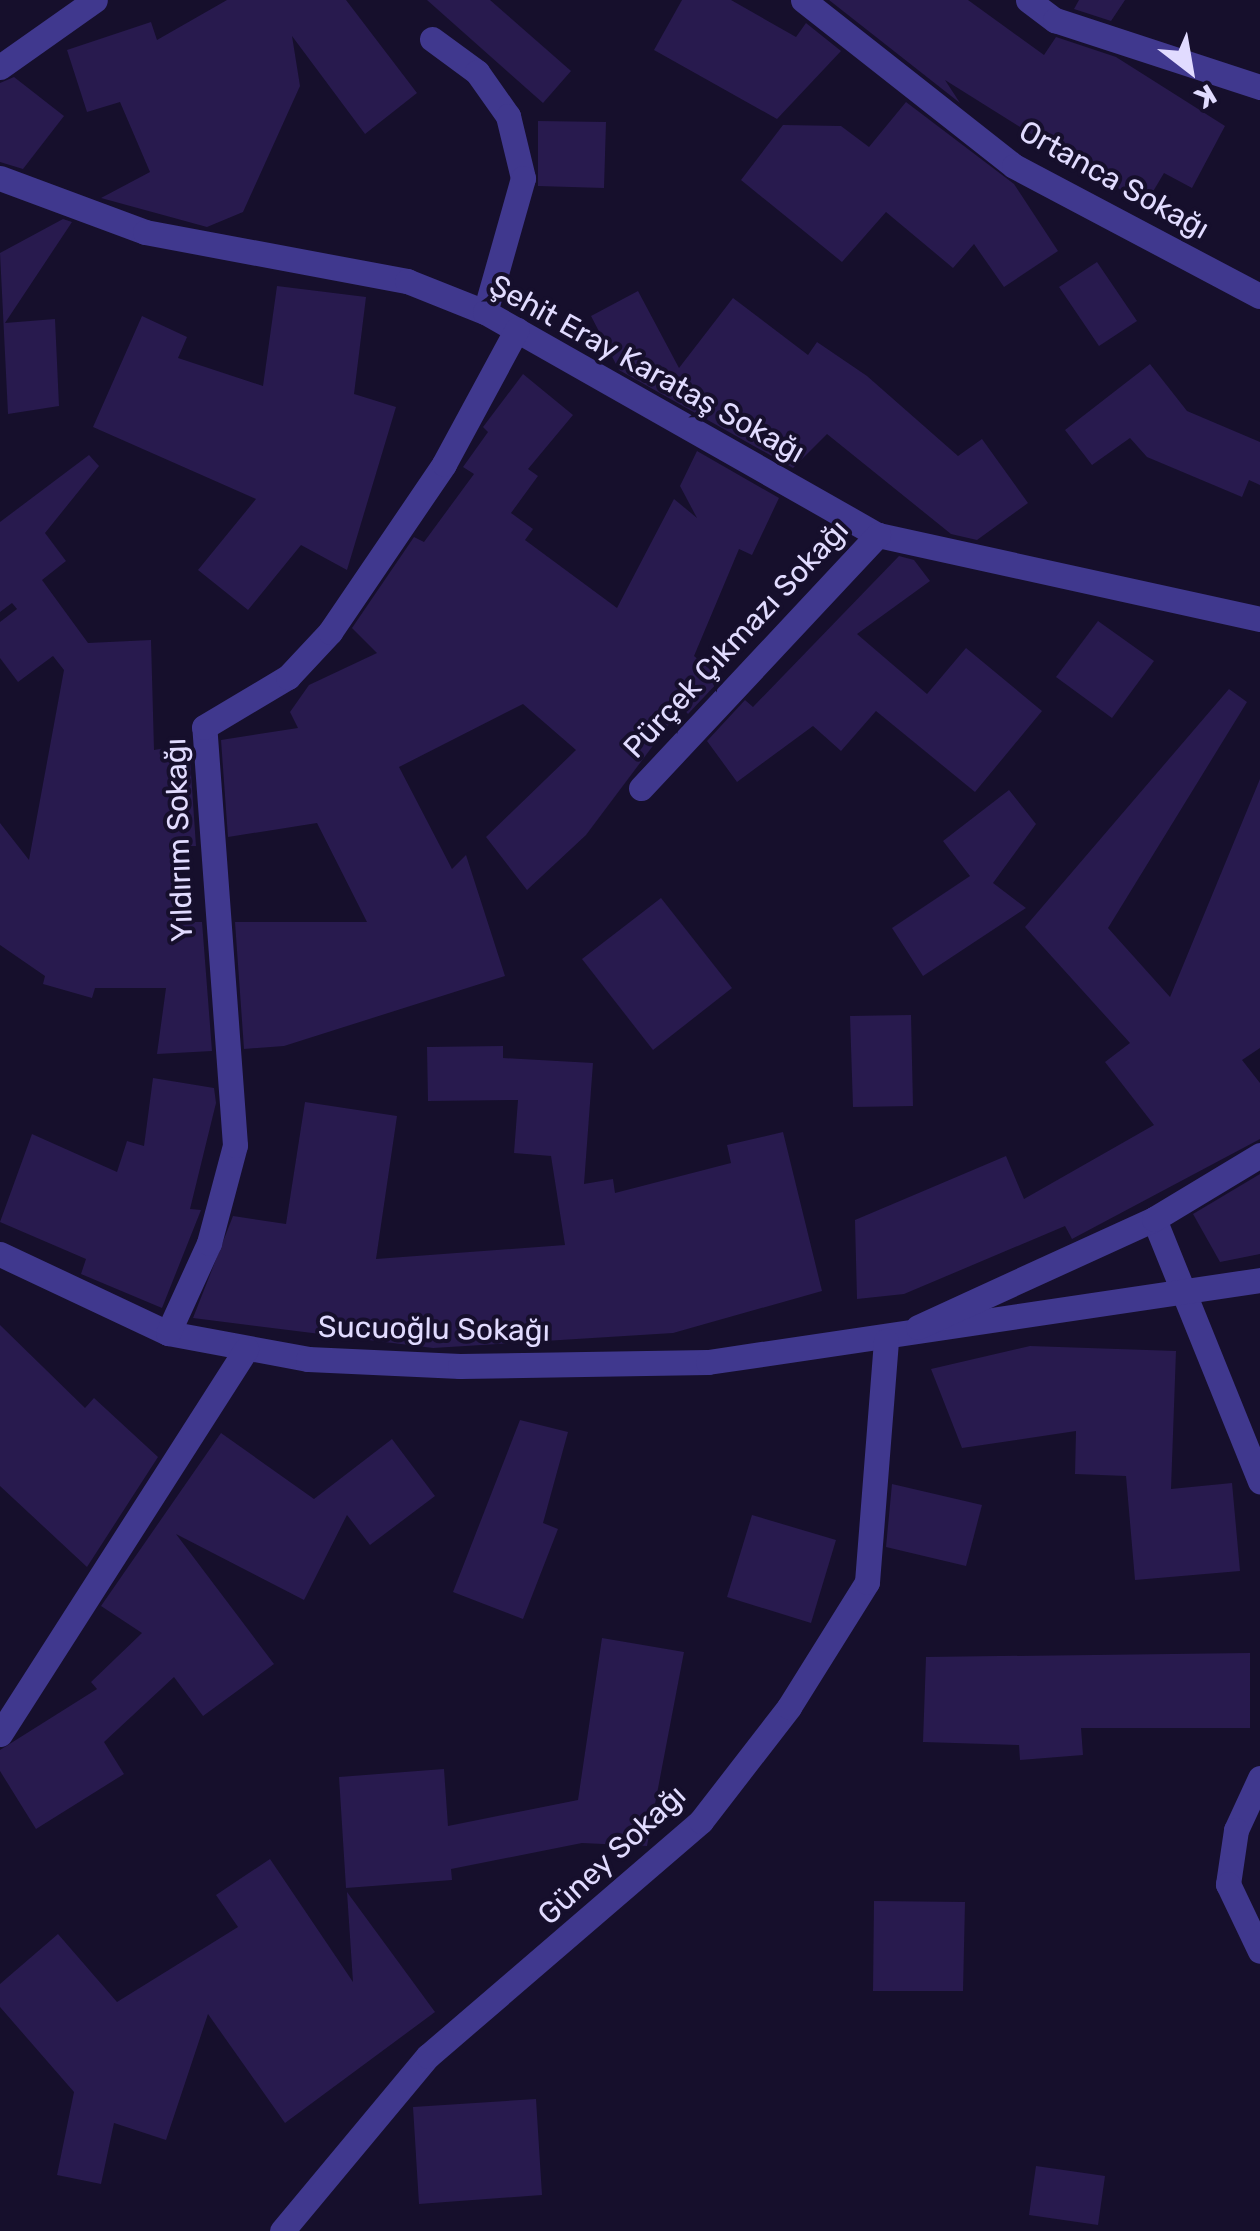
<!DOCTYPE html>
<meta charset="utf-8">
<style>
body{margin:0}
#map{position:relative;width:1260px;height:2231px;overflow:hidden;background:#160f2c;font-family:Rubik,sans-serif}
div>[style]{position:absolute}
.building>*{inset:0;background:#281a4e}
.minor>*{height:25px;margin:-12.5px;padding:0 12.5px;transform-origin:12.5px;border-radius:12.5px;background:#40388e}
span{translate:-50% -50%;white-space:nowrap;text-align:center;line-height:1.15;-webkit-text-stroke:8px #160f2c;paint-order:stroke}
.street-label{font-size:30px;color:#e1dbff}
.north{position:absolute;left:1140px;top:20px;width:100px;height:100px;-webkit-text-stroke:8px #160f2c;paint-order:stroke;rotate:149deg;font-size:28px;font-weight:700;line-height:40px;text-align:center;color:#e1dbff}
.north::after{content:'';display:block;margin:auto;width:35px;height:45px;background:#e1dbff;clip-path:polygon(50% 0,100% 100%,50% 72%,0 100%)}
</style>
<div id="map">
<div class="building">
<i style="clip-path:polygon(227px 0,346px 0,417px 93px,365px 134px,292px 36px,300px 86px,243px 212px,207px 227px,101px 198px,150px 172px,120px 102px,87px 112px,67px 50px,151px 22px,157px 40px)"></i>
<i style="clip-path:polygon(427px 0,490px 0,571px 71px,543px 103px)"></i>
<i style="clip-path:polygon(682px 0,731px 0,796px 37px,806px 23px,841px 51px,777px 119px,654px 50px)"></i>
<i style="clip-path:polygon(829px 0,968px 0,1044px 55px,1056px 37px,1116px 57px,1225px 126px,1192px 188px,1164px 173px,1145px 205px,945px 80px,960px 103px)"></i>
<i style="clip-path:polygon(1079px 0,1125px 0,1111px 21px,1074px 9px)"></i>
<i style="clip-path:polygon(14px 77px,64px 116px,23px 169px,0 162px,0 83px)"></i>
<i style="clip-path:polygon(906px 102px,1014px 184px,1058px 251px,1004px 287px,974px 244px,953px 268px,886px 212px,842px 262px,741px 180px,783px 125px,841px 126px,869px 147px)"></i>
<i style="clip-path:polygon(538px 121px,606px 122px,604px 188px,538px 186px)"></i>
<i style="clip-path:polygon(63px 219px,72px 222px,5px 323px,55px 319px,59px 406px,8px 414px,0 253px)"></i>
<i style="clip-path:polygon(1097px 262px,1137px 321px,1099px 346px,1059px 287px)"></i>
<i style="clip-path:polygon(277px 286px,366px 297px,354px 394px,396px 407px,347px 570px,301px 545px,248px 610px,198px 570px,256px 499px,93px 427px,142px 316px,187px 337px,178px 358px,263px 386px)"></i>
<i style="clip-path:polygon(638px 291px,679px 368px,733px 298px,808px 355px,817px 342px,867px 376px,958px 456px,982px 439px,1028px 503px,977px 540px,951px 534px,827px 434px,793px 468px,619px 370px,591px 316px)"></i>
<i style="clip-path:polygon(1150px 364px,1187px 411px,1260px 442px,1260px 485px,1249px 480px,1242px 497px,1147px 457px,1130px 438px,1092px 465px,1065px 430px)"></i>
<i style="clip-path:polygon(523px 374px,573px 415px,528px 469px,538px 476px,511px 513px,533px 529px,525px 540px,617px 608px,674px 499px,697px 518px,680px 486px,697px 451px,779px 498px,752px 555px,739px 549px,694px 656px,721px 679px,688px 714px,682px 707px,586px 835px,527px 890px,486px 837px,576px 750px,523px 704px,399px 767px,452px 869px,466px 855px,505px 976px,284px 1046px,244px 1049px,235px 922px,367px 922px,317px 823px,228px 837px,221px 740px,298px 728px,290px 712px,309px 685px,377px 653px,352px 628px,414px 537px,424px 542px,474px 474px,463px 467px,488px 432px,483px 427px)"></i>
<i style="clip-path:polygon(89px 455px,99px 466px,45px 533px,66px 561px,42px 580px,88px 643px,151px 640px,154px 750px,189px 744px,196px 846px,177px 846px,176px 922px,202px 922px,212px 1051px,157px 1054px,166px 988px,95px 988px,92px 998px,43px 984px,45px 976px,0 945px,0 823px,29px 860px,64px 670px,53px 656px,18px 682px,0 658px,0 622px,17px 609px,12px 603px,0 612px,0 522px)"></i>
<i style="clip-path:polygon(899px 556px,914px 560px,930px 581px,857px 634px,927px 694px,966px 648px,1042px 711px,975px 792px,876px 711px,841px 751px,813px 726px,737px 782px,707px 741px,745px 700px,753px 707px)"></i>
<i style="clip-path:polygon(1098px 621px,1154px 661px,1112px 718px,1056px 677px)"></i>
<i style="clip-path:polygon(1229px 689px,1247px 702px,1108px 928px,1170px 997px,1260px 779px,1260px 1048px,1242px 1060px,1260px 1083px,1260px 1139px,1072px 1239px,1065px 1226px,904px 1294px,857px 1299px,855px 1220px,1006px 1156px,1024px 1199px,1154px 1125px,1105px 1062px,1130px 1043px,1025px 927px)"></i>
<i style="clip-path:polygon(1009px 790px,1036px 824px,993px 883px,1026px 908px,923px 976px,892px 928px,970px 876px,943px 841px)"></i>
<i style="clip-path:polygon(661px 898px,732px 988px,653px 1050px,582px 959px)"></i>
<i style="clip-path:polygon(911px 1015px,913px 1106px,853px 1107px,850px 1016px)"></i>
<i style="clip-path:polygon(503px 1046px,503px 1058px,593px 1063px,584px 1184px,613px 1179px,615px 1193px,731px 1163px,727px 1145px,783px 1132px,822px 1291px,673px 1333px,433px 1348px,193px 1318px,233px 1216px,286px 1224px,305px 1102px,397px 1116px,376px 1259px,565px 1245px,551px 1156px,514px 1153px,518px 1100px,428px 1101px,427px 1047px)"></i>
<i style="clip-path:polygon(153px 1078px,214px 1088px,216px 1103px,190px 1209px,201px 1210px,162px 1308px,81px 1274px,86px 1259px,0 1222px,32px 1134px,117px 1172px,127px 1141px,144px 1146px)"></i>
<i style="clip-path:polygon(1260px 1174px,1260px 1254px,1220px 1262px,1193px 1214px)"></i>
<i style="clip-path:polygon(0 1325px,85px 1408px,94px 1398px,158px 1457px,87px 1567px,0 1486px)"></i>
<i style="clip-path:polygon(1030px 1346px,1176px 1351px,1171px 1489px,1232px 1483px,1240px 1571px,1135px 1580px,1126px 1476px,1075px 1474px,1076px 1431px,962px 1448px,931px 1369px)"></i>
<i style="clip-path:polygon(520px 1420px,568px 1432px,543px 1523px,558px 1529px,523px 1619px,453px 1592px)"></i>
<i style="clip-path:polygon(221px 1433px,314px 1499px,392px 1439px,435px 1496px,370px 1545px,347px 1515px,304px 1600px,176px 1534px,274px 1664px,203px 1716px,174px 1677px,104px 1742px,124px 1774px,36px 1829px,0 1771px,0 1750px,97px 1689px,91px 1682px,142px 1633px,101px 1606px)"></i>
<i style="clip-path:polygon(892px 1484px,982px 1505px,966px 1566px,886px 1547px)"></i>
<i style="clip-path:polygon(752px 1515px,836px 1540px,811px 1623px,727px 1597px)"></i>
<i style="clip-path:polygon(602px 1638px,684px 1652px,647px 1846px,582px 1843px,451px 1869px,452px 1880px,346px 1888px,339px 1777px,444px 1769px,448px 1826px,578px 1800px)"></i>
<i style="clip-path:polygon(1250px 1653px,1250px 1728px,1081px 1728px,1083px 1755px,1020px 1760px,1019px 1745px,923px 1742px,926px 1657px)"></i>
<i style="clip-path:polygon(270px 1859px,353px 1982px,347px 1892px,435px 2012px,285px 2123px,208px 2014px,166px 2140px,114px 2123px,101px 2184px,57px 2175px,74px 2092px,0 2007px,0 1984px,58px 1934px,117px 2002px,238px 1927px,216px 1895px)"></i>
<i style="clip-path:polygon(874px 1901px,965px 1902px,963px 1991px,873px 1991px)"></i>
<i style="clip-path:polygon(536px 2099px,542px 2195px,419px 2204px,413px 2107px)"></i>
<i style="clip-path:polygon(1036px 2166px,1105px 2176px,1098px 2225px,1029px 2215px)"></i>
</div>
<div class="minor">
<i style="left:803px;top:0;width:268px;rotate:38.2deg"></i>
<i style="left:1014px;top:166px;width:278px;rotate:27.9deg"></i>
<i style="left:1028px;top:0;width:34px;rotate:37deg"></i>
<i style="left:1055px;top:20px;width:216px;rotate:18.1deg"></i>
<i style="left:432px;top:39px;width:56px;rotate:36.3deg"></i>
<i style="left:477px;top:72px;width:54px;rotate:54.8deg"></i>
<i style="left:508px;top:116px;width:64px;rotate:76.4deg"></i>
<i style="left:523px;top:178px;width:139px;rotate:105.8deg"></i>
<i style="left:0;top:67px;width:116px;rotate:-35.2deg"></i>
<i style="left:0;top:178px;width:155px;rotate:20.4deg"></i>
<i style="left:145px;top:232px;width:267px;rotate:10.6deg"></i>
<i style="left:407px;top:281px;width:84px;rotate:21.7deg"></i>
<i style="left:485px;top:312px;width:452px;rotate:29.6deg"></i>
<i style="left:878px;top:535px;width:391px;rotate:12.4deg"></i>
<i style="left:641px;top:788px;width:347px;rotate:-46.9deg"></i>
<i style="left:1154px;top:1219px;width:283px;rotate:68deg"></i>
<i style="left:0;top:1254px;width:186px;rotate:25.2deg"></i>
<i style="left:168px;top:1333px;width:142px;rotate:10.5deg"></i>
<i style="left:308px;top:1359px;width:152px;rotate:2.6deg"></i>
<i style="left:460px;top:1366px;width:248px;rotate:-0.9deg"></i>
<i style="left:708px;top:1362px;width:558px;rotate:-8.45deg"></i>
<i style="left:918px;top:1327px;width:260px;rotate:-24.6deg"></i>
<i style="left:1154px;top:1219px;width:124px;rotate:-31.1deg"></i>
<i style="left:168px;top:1333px;width:99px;rotate:-65.5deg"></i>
<i style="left:209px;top:1243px;width:101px;rotate:-75.1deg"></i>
<i style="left:235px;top:1145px;width:419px;rotate:-94.2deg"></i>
<i style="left:204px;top:727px;width:98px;rotate:-30.8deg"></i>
<i style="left:288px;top:677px;width:62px;rotate:-47deg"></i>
<i style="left:330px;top:632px;width:203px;rotate:-55.8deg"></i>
<i style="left:444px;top:464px;width:153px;rotate:-61.6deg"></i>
<i style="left:0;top:1734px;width:457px;rotate:-57.4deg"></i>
<i style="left:1260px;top:1778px;width:57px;rotate:114.8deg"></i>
<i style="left:1236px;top:1830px;width:55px;rotate:98.4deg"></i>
<i style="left:1228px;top:1884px;width:74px;rotate:64.5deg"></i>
<i style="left:282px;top:2231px;width:228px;rotate:-50.2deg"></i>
<i style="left:428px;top:2056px;width:360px;rotate:-40.7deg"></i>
<i style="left:701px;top:1821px;width:144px;rotate:-52.3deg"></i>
<i style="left:789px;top:1707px;width:147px;rotate:-58deg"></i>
<i style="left:867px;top:1582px;width:242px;rotate:-85.5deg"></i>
</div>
<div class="street-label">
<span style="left:1114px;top:180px;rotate:29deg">Ortanca Sokağı</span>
<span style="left:647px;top:369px;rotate:29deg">Şehit Eray Karataş Sokağı</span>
<span style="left:736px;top:639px;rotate:-47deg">Pürçek Çıkmazı Sokağı</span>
<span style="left:179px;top:840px;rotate:-92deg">Yıldırım Sokağı</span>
<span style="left:434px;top:1329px;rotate:1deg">Sucuoğlu Sokağı</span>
<span style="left:612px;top:1855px;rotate:-43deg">Güney Sokağı</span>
</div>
<div class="north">K</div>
</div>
